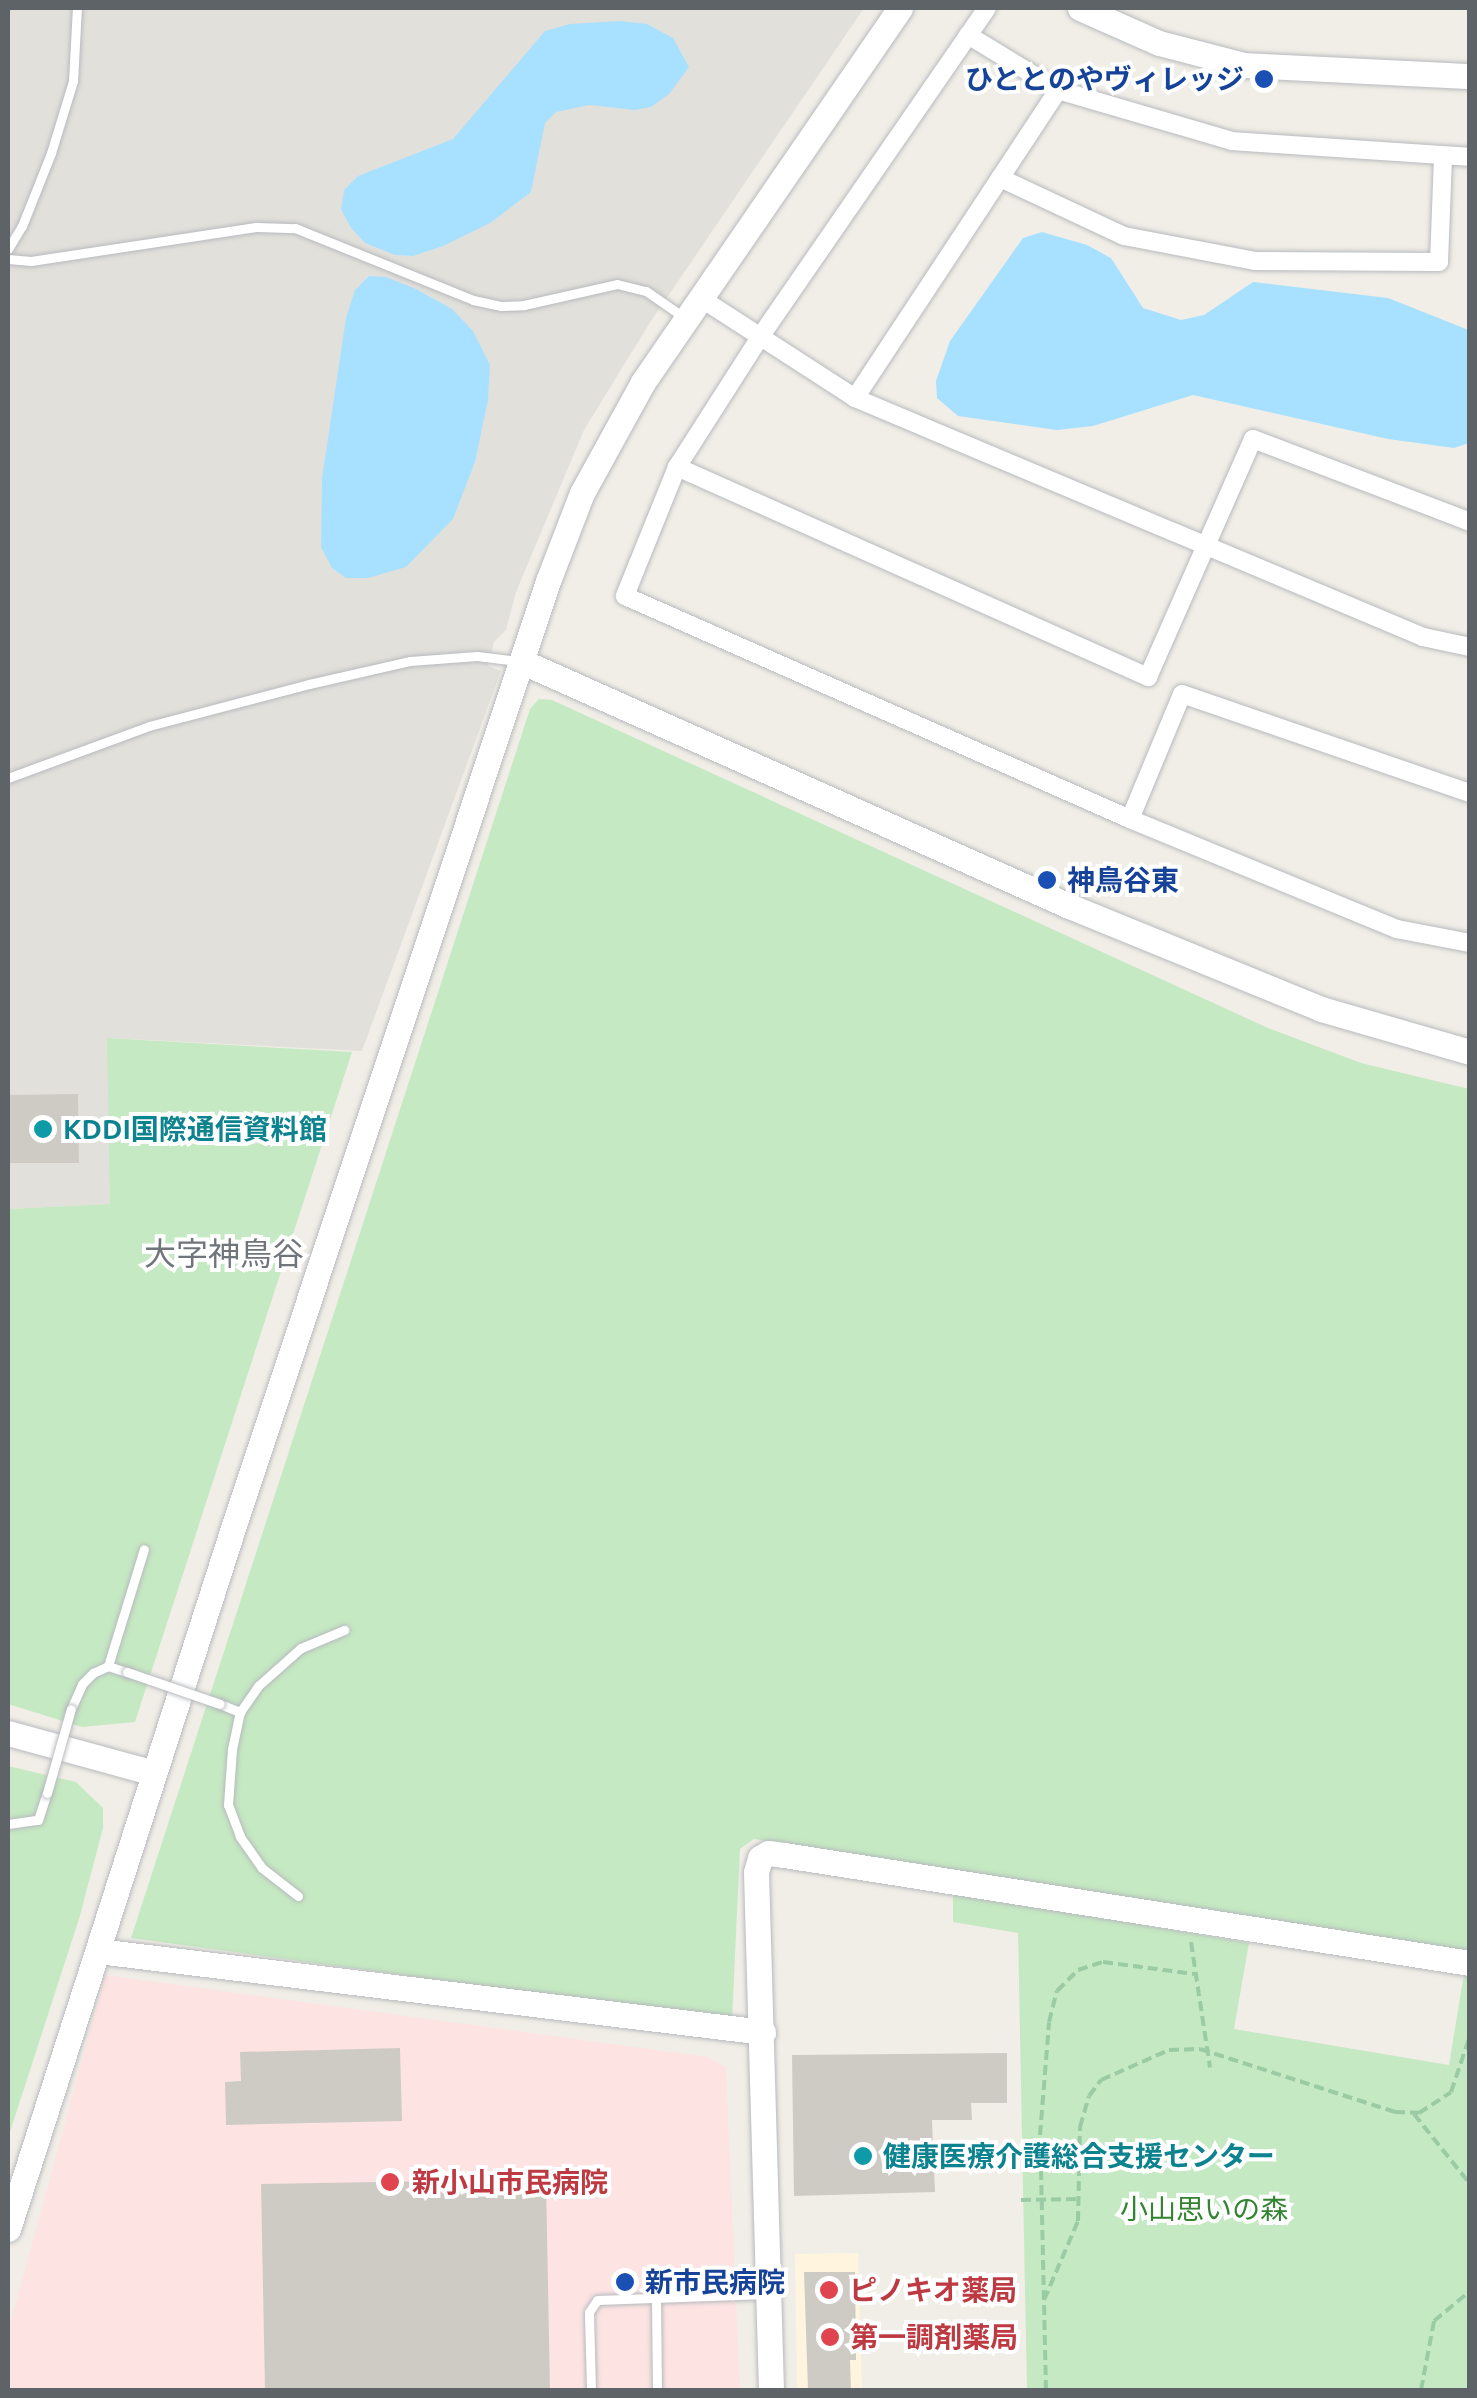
<!DOCTYPE html>
<meta charset="utf-8">
<style>
body{margin:0}
#map{position:relative;width:1477px;height:2398px;overflow:hidden;background:#f1eee7;font-family:Ubuntu,"Noto Sans JP",sans-serif}
div>[style]{position:absolute}
.commercial>*{inset:0;background:#fff4dd}
.industrial>*{inset:0;background:#e2e0db}
.medical>*{inset:0;background:#fde4e3}
.green>*{inset:0;background:#c5e9c2}
.water>*{inset:0;background:#a8e1ff}
.building>*{inset:0;background:#cecbc5}
.path>*{height:4px;margin-top:-2px;transform-origin:0;background:repeating-linear-gradient(90deg,#9acba4 0 10px,transparent 0 15px)}
.roads{filter:drop-shadow(0 0 2px #b7babe) drop-shadow(0 0 2px #b7babe)}
.lane>*{height:9px;margin:-4.5px;padding:0 4.5px;transform-origin:4.5px;border-radius:4.5px;background:#fff}
.street>*{height:18px;margin:-9px;padding:0 9px;transform-origin:9px;border-radius:9px;background:#fff}
.secondary>*{height:25px;margin:-12.5px;padding:0 12.5px;transform-origin:12.5px;border-radius:12.5px;background:#fff}
.bridges{filter:drop-shadow(0 0 2px #b7babe) drop-shadow(0 0 2px #b7babe)}
.lane-bridge>*{height:9px;margin:-4.5px;padding:0 4.5px;transform-origin:4.5px;border-radius:4.5px;background:#fff}
.dots>*{width:28px;height:28px;translate:-50% -50%;box-sizing:border-box;border:5px solid #fff;border-radius:50%}
span{translate:-50% -50%;white-space:nowrap;text-align:center;line-height:1.15;-webkit-text-stroke:8px #fff;paint-order:stroke}
.transit-label{font-size:28px;color:#164399;font-weight:700}
.right{translate:-100% -50%;text-align:right}
.left{translate:0 -50%;text-align:left}
.culture-label{font-size:28px;color:#0d838f;font-weight:700}
.health-label{font-size:28px;color:#be3a42;font-weight:700}
.park-label{font-size:28px;color:#338430}
.quarter-label{font-size:32px;color:#6f757a}
.frame{position:absolute;inset:0;border:10px solid #5e6368;pointer-events:none}
</style>
<div id="map">
<div class="commercial">
<i style="clip-path:polygon(858px 2253px,862px 2390px,797px 2390px,795px 2254px)"></i>
</div>
<div class="industrial">
<i style="clip-path:polygon(8px 8px,864px 8px,651px 321px,584px 430px,516px 592px,506px 630px,494px 642px,488px 666px,501px 671px,362px 1051px,108px 1038px,111px 1204px,8px 1209px)"></i>
</div>
<div class="medical">
<i style="clip-path:polygon(105px 1975px,708px 2057px,726px 2068px,740px 2390px,8px 2390px,8px 2332px)"></i>
</div>
<div class="green">
<i style="clip-path:polygon(539px 699px,552px 700px,1268px 1028px,1361px 1063px,1469px 1089px,1469px 1953px,754px 1839px,740px 1849px,732px 2020px,131px 1938px,530px 709px)"></i>
<i style="clip-path:polygon(107px 1038px,352px 1052px,135px 1722px,82px 1727px,8px 1704px,8px 1209px,110px 1204px)"></i>
<i style="clip-path:polygon(8px 1766px,76px 1782px,103px 1808px,103px 1828px,79px 1919px,8px 2138px)"></i>
<i style="clip-path:polygon(953px 1893px,1249px 1943px,1234px 2029px,1449px 2065px,1464px 1974px,1469px 1975px,1469px 2390px,1027px 2390px,1018px 1933px,953px 1922px)"></i>
</div>
<div class="water">
<i style="clip-path:polygon(620px 21px,647px 24px,673px 38px,689px 67px,669px 94px,651px 107px,635px 110px,589px 105px,556px 112px,545px 123px,531px 192px,490px 223px,443px 246px,413px 256px,395px 255px,365px 243px,351px 228px,341px 209px,344px 190px,358px 176px,453px 139px,545px 31px,570px 24px)"></i>
<i style="clip-path:polygon(1042px 232px,1087px 245px,1111px 258px,1143px 308px,1181px 320px,1204px 315px,1253px 282px,1388px 298px,1466px 329px,1470px 331px,1469px 443px,1454px 448px,1388px 439px,1193px 395px,1093px 426px,1057px 430px,958px 416px,937px 398px,936px 381px,950px 341px,1023px 238px)"></i>
<i style="clip-path:polygon(369px 276px,386px 277px,416px 289px,452px 309px,473px 331px,490px 365px,488px 400px,475px 462px,453px 519px,406px 567px,368px 578px,346px 578px,332px 568px,321px 547px,322px 478px,346px 318px,355px 290px)"></i>
</div>
<div class="building">
<i style="clip-path:polygon(78px 1094px,79px 1163px,8px 1163px,8px 1095px)"></i>
<i style="clip-path:polygon(400px 2048px,402px 2121px,226px 2125px,225px 2082px,241px 2081px,240px 2052px)"></i>
<i style="clip-path:polygon(1007px 2053px,1007px 2103px,971px 2103px,972px 2120px,932px 2120px,935px 2192px,794px 2196px,792px 2055px)"></i>
<i style="clip-path:polygon(546px 2179px,550px 2390px,265px 2390px,261px 2184px)"></i>
<i style="clip-path:polygon(804px 2272px,855px 2272px,856px 2360px,850px 2360px,851px 2390px,808px 2390px)"></i>
</div>
<div class="path">
<i style="left:1191px;top:1942px;width:127px;rotate:81.4deg"></i>
<i style="left:1414px;top:2114px;width:90px;rotate:51.3deg"></i>
<i style="left:1021px;top:2200px;width:58px;rotate:-1deg"></i>
<i style="left:1044px;top:2300px;width:86px;rotate:-66.7deg"></i>
<i style="left:1078px;top:2221px;width:94px;rotate:-88.8deg"></i>
<i style="left:1080px;top:2127px;width:32px;rotate:-74deg"></i>
<i style="left:1089px;top:2096px;width:20px;rotate:-53deg"></i>
<i style="left:1101px;top:2080px;width:74px;rotate:-23.8deg"></i>
<i style="left:1169px;top:2050px;width:31px;rotate:-2deg"></i>
<i style="left:1200px;top:2049px;width:205px;rotate:17.9deg"></i>
<i style="left:1395px;top:2112px;width:24px;rotate:2deg"></i>
<i style="left:1419px;top:2113px;width:38px;rotate:-33deg"></i>
<i style="left:1451px;top:2092px;width:59px;rotate:-71.3deg"></i>
<i style="left:1046px;top:2390px;width:255px;rotate:-91.3deg"></i>
<i style="left:1040px;top:2135px;width:113px;rotate:-85.4deg"></i>
<i style="left:1049px;top:2022px;width:32px;rotate:-76deg"></i>
<i style="left:1057px;top:1991px;width:30px;rotate:-45deg"></i>
<i style="left:1078px;top:1970px;width:26px;rotate:-18deg"></i>
<i style="left:1103px;top:1962px;width:92px;rotate:7.5deg"></i>
<i style="left:1421px;top:2390px;width:70px;rotate:-79.3deg"></i>
<i style="left:1434px;top:2321px;width:47px;rotate:-39.8deg"></i>
</div>
<div class="roads">
<div class="lane">
<i style="left:8px;top:249px;width:27px;rotate:-59deg"></i>
<i style="left:22px;top:226px;width:79px;rotate:-68.3deg"></i>
<i style="left:51px;top:153px;width:75px;rotate:-73deg"></i>
<i style="left:73px;top:81px;width:73px;rotate:-86.9deg"></i>
<i style="left:8px;top:259px;width:23px;rotate:5deg"></i>
<i style="left:31px;top:261px;width:229px;rotate:-8.6deg"></i>
<i style="left:257px;top:227px;width:38px;rotate:2deg"></i>
<i style="left:295px;top:228px;width:192px;rotate:22deg"></i>
<i style="left:473px;top:300px;width:29px;rotate:12deg"></i>
<i style="left:501px;top:306px;width:23px;rotate:-2deg"></i>
<i style="left:524px;top:305px;width:95px;rotate:-12.7deg"></i>
<i style="left:617px;top:284px;width:30px;rotate:14deg"></i>
<i style="left:646px;top:291px;width:47px;rotate:34.7deg"></i>
<i style="left:8px;top:778px;width:150px;rotate:-20.2deg"></i>
<i style="left:149px;top:726px;width:165px;rotate:-14.7deg"></i>
<i style="left:309px;top:684px;width:104px;rotate:-12.8deg"></i>
<i style="left:410px;top:661px;width:67px;rotate:-4.3deg"></i>
<i style="left:477px;top:656px;width:39px;rotate:7deg"></i>
<i style="left:108px;top:1666px;width:122px;rotate:-72.9deg"></i>
<i style="left:220px;top:1704px;width:22px;rotate:22deg"></i>
<i style="left:71px;top:1709px;width:27px;rotate:-66deg"></i>
<i style="left:82px;top:1684px;width:16px;rotate:-45deg"></i>
<i style="left:93px;top:1673px;width:17px;rotate:-25deg"></i>
<i style="left:108px;top:1666px;width:20px;rotate:18deg"></i>
<i style="left:8px;top:1824px;width:30px;rotate:-8deg"></i>
<i style="left:38px;top:1820px;width:28px;rotate:-72deg"></i>
<i style="left:298px;top:1896px;width:46px;rotate:-142.1deg"></i>
<i style="left:262px;top:1868px;width:39px;rotate:-125deg"></i>
<i style="left:240px;top:1836px;width:33px;rotate:-111deg"></i>
<i style="left:228px;top:1805px;width:56px;rotate:-85.9deg"></i>
<i style="left:232px;top:1749px;width:38px;rotate:-78deg"></i>
<i style="left:240px;top:1712px;width:32px;rotate:-55deg"></i>
<i style="left:258px;top:1686px;width:57px;rotate:-41.5deg"></i>
<i style="left:301px;top:1648px;width:47px;rotate:-22.7deg"></i>
<i style="left:656px;top:2297px;width:93px;rotate:89.4deg"></i>
<i style="left:591px;top:2390px;width:78px;rotate:-91.5deg"></i>
<i style="left:589px;top:2312px;width:14px;rotate:-56deg"></i>
<i style="left:597px;top:2300px;width:169px;rotate:-2deg"></i>
</div>
<div class="street">
<i style="left:987px;top:8px;width:396px;rotate:124.6deg"></i>
<i style="left:762px;top:334px;width:158px;rotate:122.6deg"></i>
<i style="left:677px;top:467px;width:139px;rotate:112deg"></i>
<i style="left:625px;top:596px;width:552px;rotate:23.83deg"></i>
<i style="left:1130px;top:819px;width:289px;rotate:22.4deg"></i>
<i style="left:1397px;top:929px;width:74px;rotate:10.9deg"></i>
<i style="left:968px;top:35px;width:105px;rotate:31.4deg"></i>
<i style="left:1058px;top:90px;width:181px;rotate:16.3deg"></i>
<i style="left:1232px;top:141px;width:239px;rotate:3.8deg"></i>
<i style="left:1000px;top:178px;width:137px;rotate:25.1deg"></i>
<i style="left:1124px;top:236px;width:133px;rotate:10.8deg"></i>
<i style="left:1255px;top:261px;width:184px;rotate:0.3deg"></i>
<i style="left:1439px;top:262px;width:106px;rotate:-87.8deg"></i>
<i style="left:699px;top:297px;width:186px;rotate:32.9deg"></i>
<i style="left:855px;top:398px;width:616px;rotate:22.82deg"></i>
<i style="left:1423px;top:637px;width:48px;rotate:12deg"></i>
<i style="left:855px;top:398px;width:369px;rotate:-56.6deg"></i>
<i style="left:677px;top:467px;width:516px;rotate:24.03deg"></i>
<i style="left:1148px;top:677px;width:260px;rotate:-66.2deg"></i>
<i style="left:1253px;top:439px;width:232px;rotate:20.9deg"></i>
<i style="left:1130px;top:819px;width:135px;rotate:-67.4deg"></i>
<i style="left:1182px;top:694px;width:305px;rotate:19deg"></i>
</div>
<div class="secondary">
<i style="left:1080px;top:8px;width:86px;rotate:23.9deg"></i>
<i style="left:1159px;top:43px;width:88px;rotate:14.5deg"></i>
<i style="left:1244px;top:65px;width:226px;rotate:2.8deg"></i>
<i style="left:523px;top:662px;width:598px;rotate:24.08deg"></i>
<i style="left:1069px;top:906px;width:272px;rotate:22.2deg"></i>
<i style="left:1321px;top:1009px;width:155px;rotate:16.1deg"></i>
<i style="left:8px;top:1733px;width:151px;rotate:15.3deg"></i>
<i style="left:98px;top:1951px;width:670px;rotate:6.94deg"></i>
<i style="left:8px;top:2229px;width:746px;rotate:-72.2deg"></i>
<i style="left:236px;top:1519px;width:989px;rotate:-71.6deg"></i>
<i style="left:548px;top:581px;width:94px;rotate:-68.9deg"></i>
<i style="left:582px;top:493px;width:127px;rotate:-61.2deg"></i>
<i style="left:643px;top:382px;width:454px;rotate:-55.5deg"></i>
<i style="left:771px;top:2390px;width:518px;rotate:-91.66deg"></i>
<i style="left:756px;top:1872px;width:15px;rotate:-74deg"></i>
<i style="left:760px;top:1858px;width:9px;rotate:-32deg"></i>
<i style="left:768px;top:1853px;width:16px;rotate:7deg"></i>
<i style="left:784px;top:1855px;width:694px;rotate:8.95deg"></i>
</div>
</div>
<div class="bridges">
<div class="lane-bridge">
<i style="left:127px;top:1672px;width:98px;rotate:19deg"></i>
<i style="left:47px;top:1793px;width:87px;rotate:-74.1deg"></i>
</div>
</div>
<div class="dots">
<i style="left:1264px;top:79px;background:#1a4fb4"></i>
<i style="left:1047px;top:880px;background:#1a4fb4"></i>
<i style="left:43px;top:1129px;background:#0f9aa8"></i>
<i style="left:863px;top:2156px;background:#0f9aa8"></i>
<i style="left:390px;top:2182px;background:#e0444e"></i>
<i style="left:625px;top:2282px;background:#1a4fb4"></i>
<i style="left:829px;top:2290px;background:#e0444e"></i>
<i style="left:830px;top:2337px;background:#e0444e"></i>
</div>
<div class="transit-label">
<span class="right" style="left:1244px;top:79px">ひととのやヴィレッジ</span>
<span class="left" style="left:1067px;top:880px">神鳥谷東</span>
<span class="left" style="left:645px;top:2282px">新市民病院</span>
</div>
<div class="culture-label">
<span class="left" style="left:63px;top:1129px">KDDI国際通信資料館</span>
<span class="left" style="left:883px;top:2156px">健康医療介護総合支援センター</span>
</div>
<div class="health-label">
<span class="left" style="left:412px;top:2182px">新小山市民病院</span>
<span class="left" style="left:849px;top:2290px">ピノキオ薬局</span>
<span class="left" style="left:850px;top:2337px">第一調剤薬局</span>
</div>
<div class="park-label">
<span style="left:1204px;top:2209px">小山思いの森</span>
</div>
<div class="quarter-label">
<span style="left:224px;top:1253px">大字神鳥谷</span>
</div>
<div class="frame"></div>
</div>
